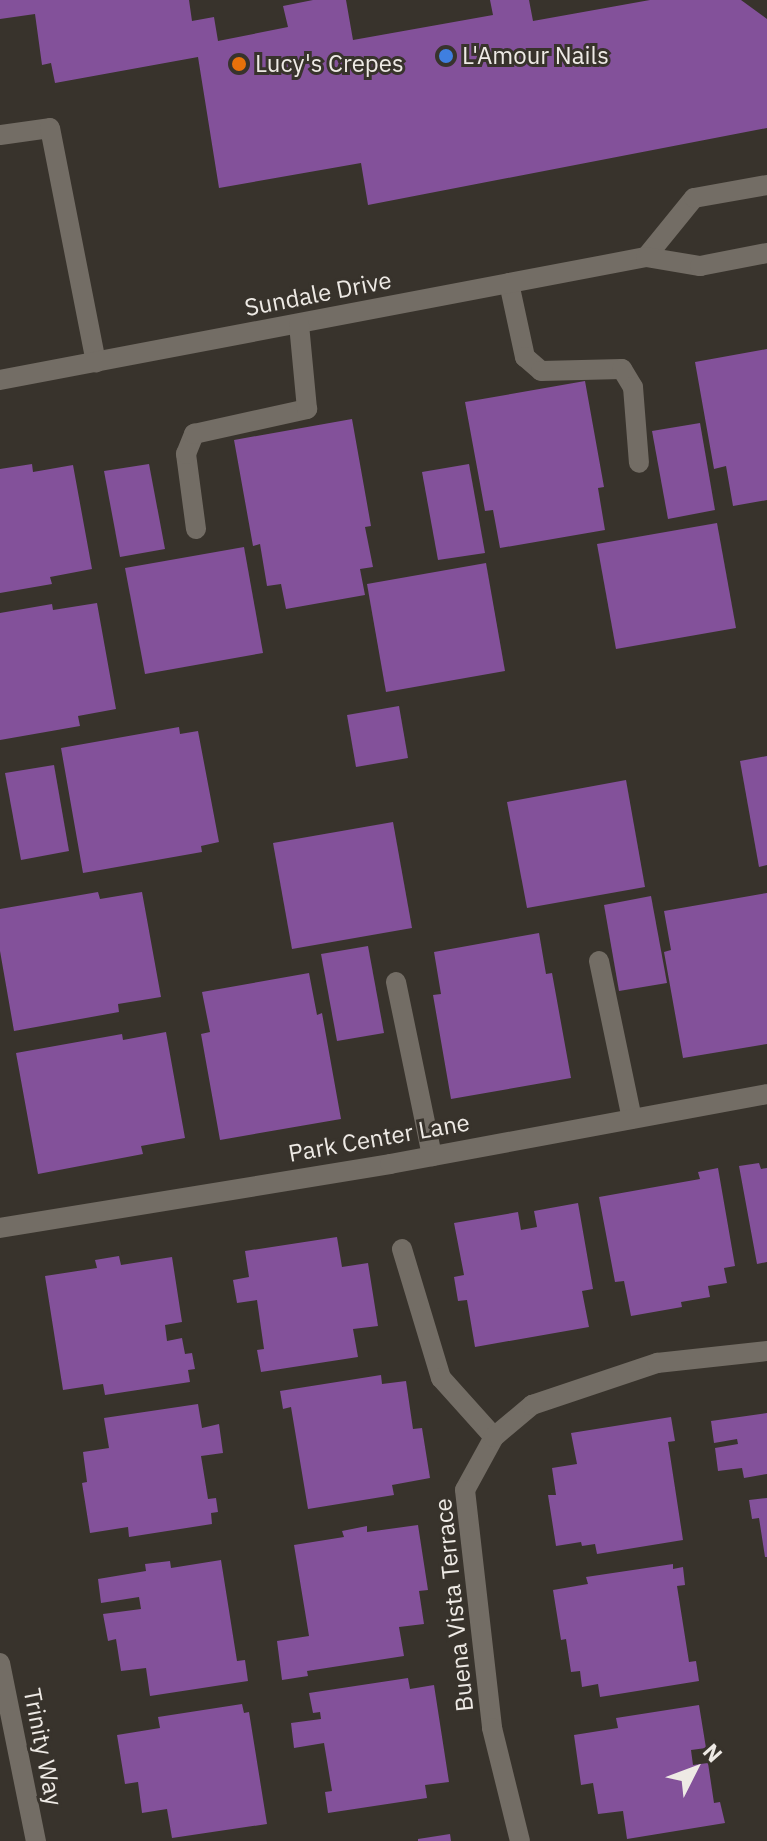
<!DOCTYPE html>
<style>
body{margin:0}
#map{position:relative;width:767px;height:1841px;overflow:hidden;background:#38332c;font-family:"IBM Plex Sans",sans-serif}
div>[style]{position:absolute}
.building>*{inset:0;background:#83519a}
.minor>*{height:20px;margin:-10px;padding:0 10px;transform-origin:10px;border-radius:10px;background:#736d65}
.dots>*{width:22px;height:22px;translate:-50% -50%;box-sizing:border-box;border:4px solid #38332c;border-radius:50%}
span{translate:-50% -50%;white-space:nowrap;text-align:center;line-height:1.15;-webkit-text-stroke:6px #38332c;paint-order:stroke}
.poi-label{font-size:24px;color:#eeeae5}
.left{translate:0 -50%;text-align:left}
.street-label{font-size:24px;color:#eeeae5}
.north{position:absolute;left:655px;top:1729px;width:80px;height:80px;-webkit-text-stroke:6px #38332c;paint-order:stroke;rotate:48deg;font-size:22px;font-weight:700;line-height:32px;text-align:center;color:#eeeae5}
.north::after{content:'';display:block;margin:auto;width:28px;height:36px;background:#eeeae5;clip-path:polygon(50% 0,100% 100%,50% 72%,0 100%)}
</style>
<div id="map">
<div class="building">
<i style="clip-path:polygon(0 0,189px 0,192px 21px,214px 17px,218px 41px,288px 27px,283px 6px,313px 0,346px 0,353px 40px,493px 15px,490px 0,529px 0,533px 21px,650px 0,741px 0,767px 19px,767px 128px,368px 205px,361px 163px,219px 188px,198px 57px,55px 83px,51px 63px,42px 65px,35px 14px,0 19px)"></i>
<i style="clip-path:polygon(767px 349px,767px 500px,733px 506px,726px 466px,714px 469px,695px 362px)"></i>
<i style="clip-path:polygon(585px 381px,604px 487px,598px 488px,605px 530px,500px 548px,493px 510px,485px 511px,465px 402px)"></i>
<i style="clip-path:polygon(352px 419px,371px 526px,365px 527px,373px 567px,360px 569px,365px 595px,286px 609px,281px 584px,267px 586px,260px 544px,253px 546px,234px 440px)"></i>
<i style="clip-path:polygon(700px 423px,715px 510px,668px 519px,652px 431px)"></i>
<i style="clip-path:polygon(32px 464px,33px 472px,73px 465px,92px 569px,50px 577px,52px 584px,0 593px,0 469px)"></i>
<i style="clip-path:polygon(149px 464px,165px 549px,120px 557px,104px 471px)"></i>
<i style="clip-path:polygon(469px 464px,485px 553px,438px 560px,422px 472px)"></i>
<i style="clip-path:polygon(717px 523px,736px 628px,616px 649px,597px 544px)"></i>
<i style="clip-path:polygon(244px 547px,263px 653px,145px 674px,125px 568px)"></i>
<i style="clip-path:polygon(486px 563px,505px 671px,386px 692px,367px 584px)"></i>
<i style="clip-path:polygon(97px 603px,116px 709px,78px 716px,80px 726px,0 740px,0 613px,52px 604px,53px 610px)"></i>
<i style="clip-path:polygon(399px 706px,408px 758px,356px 767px,347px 715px)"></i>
<i style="clip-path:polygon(179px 727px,180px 734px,198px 731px,219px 842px,201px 846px,202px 852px,83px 873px,61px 748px)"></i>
<i style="clip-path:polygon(767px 756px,767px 865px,759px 867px,740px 761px)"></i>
<i style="clip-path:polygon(54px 765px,69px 851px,21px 860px,5px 773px)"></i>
<i style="clip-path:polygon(626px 780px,645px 887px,527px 908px,507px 802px)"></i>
<i style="clip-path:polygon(393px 822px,412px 928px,292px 949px,273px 843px)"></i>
<i style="clip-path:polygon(98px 892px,100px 899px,142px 892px,161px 997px,118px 1004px,119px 1012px,14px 1031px,0 951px,0 909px)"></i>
<i style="clip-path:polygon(767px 893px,767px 1044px,683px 1058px,664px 952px,671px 950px,664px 911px)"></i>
<i style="clip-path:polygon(651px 896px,667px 983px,619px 991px,604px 905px)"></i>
<i style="clip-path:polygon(539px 933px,546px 974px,552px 973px,571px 1078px,451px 1099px,433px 995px,441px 994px,434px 952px)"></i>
<i style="clip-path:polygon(368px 946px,384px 1033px,337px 1041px,321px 954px)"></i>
<i style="clip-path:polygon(309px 973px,317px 1015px,322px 1013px,341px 1119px,220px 1140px,201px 1034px,210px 1032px,202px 992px)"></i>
<i style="clip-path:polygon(166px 1032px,185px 1138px,141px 1146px,143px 1154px,38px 1174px,16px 1053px,122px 1034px,123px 1040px)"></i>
<i style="clip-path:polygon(759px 1163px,761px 1169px,767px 1168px,767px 1262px,757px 1264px,739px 1166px)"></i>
<i style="clip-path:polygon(718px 1168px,735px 1266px,724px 1268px,727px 1283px,708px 1286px,710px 1297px,681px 1302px,682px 1307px,631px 1316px,624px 1281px,615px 1282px,599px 1197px,700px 1179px,698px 1172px)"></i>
<i style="clip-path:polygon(578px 1203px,593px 1289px,582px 1291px,589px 1327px,475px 1347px,467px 1300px,458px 1301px,454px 1277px,464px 1275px,454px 1223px,518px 1212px,521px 1230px,537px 1227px,534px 1211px)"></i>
<i style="clip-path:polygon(337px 1237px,342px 1267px,368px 1263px,378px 1326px,353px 1329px,358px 1357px,261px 1372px,257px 1350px,264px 1349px,257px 1300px,237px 1303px,233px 1280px,249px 1277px,245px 1251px)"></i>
<i style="clip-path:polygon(119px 1256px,121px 1265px,172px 1257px,182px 1322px,165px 1325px,167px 1341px,182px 1338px,185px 1354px,192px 1353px,195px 1369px,188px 1370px,190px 1382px,105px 1395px,103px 1384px,63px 1390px,45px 1276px,97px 1268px,95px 1260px)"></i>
<i style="clip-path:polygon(381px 1375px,382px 1384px,406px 1381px,413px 1429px,422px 1428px,430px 1478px,392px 1485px,394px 1495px,308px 1509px,291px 1407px,283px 1409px,280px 1391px)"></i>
<i style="clip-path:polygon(198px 1404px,202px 1428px,219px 1424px,223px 1453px,201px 1456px,208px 1499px,216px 1498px,218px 1512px,211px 1513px,212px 1524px,129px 1537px,128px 1527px,90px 1533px,82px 1483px,87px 1482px,83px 1452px,109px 1448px,104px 1418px)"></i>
<i style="clip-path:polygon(767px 1413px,767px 1474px,744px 1478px,742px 1468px,718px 1471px,715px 1448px,738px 1444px,737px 1439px,714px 1443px,711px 1421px)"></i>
<i style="clip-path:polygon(671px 1417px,675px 1441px,668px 1442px,683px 1540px,597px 1554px,595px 1544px,582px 1546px,581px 1542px,556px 1546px,548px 1495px,556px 1495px,552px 1468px,577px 1464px,571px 1433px)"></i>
<i style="clip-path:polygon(767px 1498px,767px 1557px,765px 1557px,759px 1518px,752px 1519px,749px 1500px)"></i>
<i style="clip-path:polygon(418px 1525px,428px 1590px,419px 1591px,424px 1624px,399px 1627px,404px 1656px,307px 1671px,308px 1676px,282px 1680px,277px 1641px,309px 1636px,294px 1545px,344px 1537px,342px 1531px,367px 1526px,367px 1532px)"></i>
<i style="clip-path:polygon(221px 1560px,237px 1661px,245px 1660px,248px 1681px,150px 1696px,146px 1668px,121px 1671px,116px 1639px,108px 1641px,103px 1614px,141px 1609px,139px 1597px,101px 1603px,98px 1579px,146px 1571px,145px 1564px,170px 1561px,171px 1568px)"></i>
<i style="clip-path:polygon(673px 1564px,673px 1569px,683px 1567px,685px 1585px,677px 1586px,689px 1662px,696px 1661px,699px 1681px,600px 1697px,598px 1684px,582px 1687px,580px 1671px,571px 1672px,566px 1639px,561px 1640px,553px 1590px,588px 1584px,586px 1577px)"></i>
<i style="clip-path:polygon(408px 1678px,410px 1689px,434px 1685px,449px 1782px,425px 1785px,427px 1798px,328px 1813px,325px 1792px,332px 1791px,324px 1743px,294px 1748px,291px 1723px,321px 1719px,320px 1712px,313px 1713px,309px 1693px)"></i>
<i style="clip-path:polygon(242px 1704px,244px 1713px,249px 1712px,267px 1824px,172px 1838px,167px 1809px,142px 1813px,138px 1782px,125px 1784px,117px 1735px,160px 1728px,158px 1717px)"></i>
<i style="clip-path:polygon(699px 1705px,706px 1748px,691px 1750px,693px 1765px,708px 1763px,714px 1803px,720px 1802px,725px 1823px,627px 1839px,623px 1811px,598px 1814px,593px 1783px,581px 1785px,574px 1735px,618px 1728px,616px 1718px)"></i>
<i style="clip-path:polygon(450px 1834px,451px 1841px,418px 1841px,418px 1839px)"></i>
</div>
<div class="minor">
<i style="left:0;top:135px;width:50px;rotate:-8deg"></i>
<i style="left:50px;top:128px;width:239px;rotate:78.9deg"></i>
<i style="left:646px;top:257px;width:76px;rotate:-50.9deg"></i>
<i style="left:694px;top:198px;width:74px;rotate:-10.1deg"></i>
<i style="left:509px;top:283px;width:76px;rotate:77.8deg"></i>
<i style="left:525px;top:357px;width:21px;rotate:41deg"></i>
<i style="left:541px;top:371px;width:81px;rotate:-1.4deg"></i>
<i style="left:622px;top:369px;width:21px;rotate:59deg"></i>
<i style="left:633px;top:387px;width:76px;rotate:85.5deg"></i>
<i style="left:0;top:380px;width:658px;rotate:-10.78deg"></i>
<i style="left:646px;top:257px;width:55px;rotate:9.5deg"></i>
<i style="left:700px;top:266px;width:68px;rotate:-11deg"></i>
<i style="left:196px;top:529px;width:76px;rotate:-97.6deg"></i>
<i style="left:186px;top:454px;width:22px;rotate:-68deg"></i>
<i style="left:194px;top:434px;width:116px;rotate:-12.5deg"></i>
<i style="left:307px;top:409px;width:85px;rotate:-95.4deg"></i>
<i style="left:599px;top:961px;width:161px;rotate:78.2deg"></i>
<i style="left:396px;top:982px;width:178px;rotate:78.3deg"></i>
<i style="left:0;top:1228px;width:395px;rotate:-9.3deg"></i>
<i style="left:390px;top:1164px;width:383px;rotate:-10.5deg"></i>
<i style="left:402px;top:1249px;width:135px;rotate:73.2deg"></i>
<i style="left:441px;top:1378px;width:79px;rotate:48.1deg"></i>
<i style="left:494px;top:1437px;width:60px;rotate:118.7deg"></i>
<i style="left:465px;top:1490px;width:240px;rotate:83.5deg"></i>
<i style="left:492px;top:1728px;width:116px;rotate:76.1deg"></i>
<i style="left:494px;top:1437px;width:50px;rotate:-40.1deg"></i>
<i style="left:532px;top:1405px;width:132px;rotate:-18.6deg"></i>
<i style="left:657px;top:1363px;width:111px;rotate:-6.2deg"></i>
<i style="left:0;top:1663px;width:182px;rotate:78.6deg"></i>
</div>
<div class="dots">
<i style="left:446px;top:56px;background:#3f7fe0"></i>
<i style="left:239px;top:64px;background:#e8710a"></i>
</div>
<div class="poi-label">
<span class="left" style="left:462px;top:56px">L'Amour Nails</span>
<span class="left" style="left:255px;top:64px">Lucy's Crepes</span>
</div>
<div class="street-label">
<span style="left:318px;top:294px;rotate:-11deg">Sundale Drive</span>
<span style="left:379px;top:1138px;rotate:-10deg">Park Center Lane</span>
<span style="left:454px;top:1605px;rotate:-96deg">Buena Vista Terrace</span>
<span style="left:43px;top:1747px;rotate:79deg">Trinity Way</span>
</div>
<div class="north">N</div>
</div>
